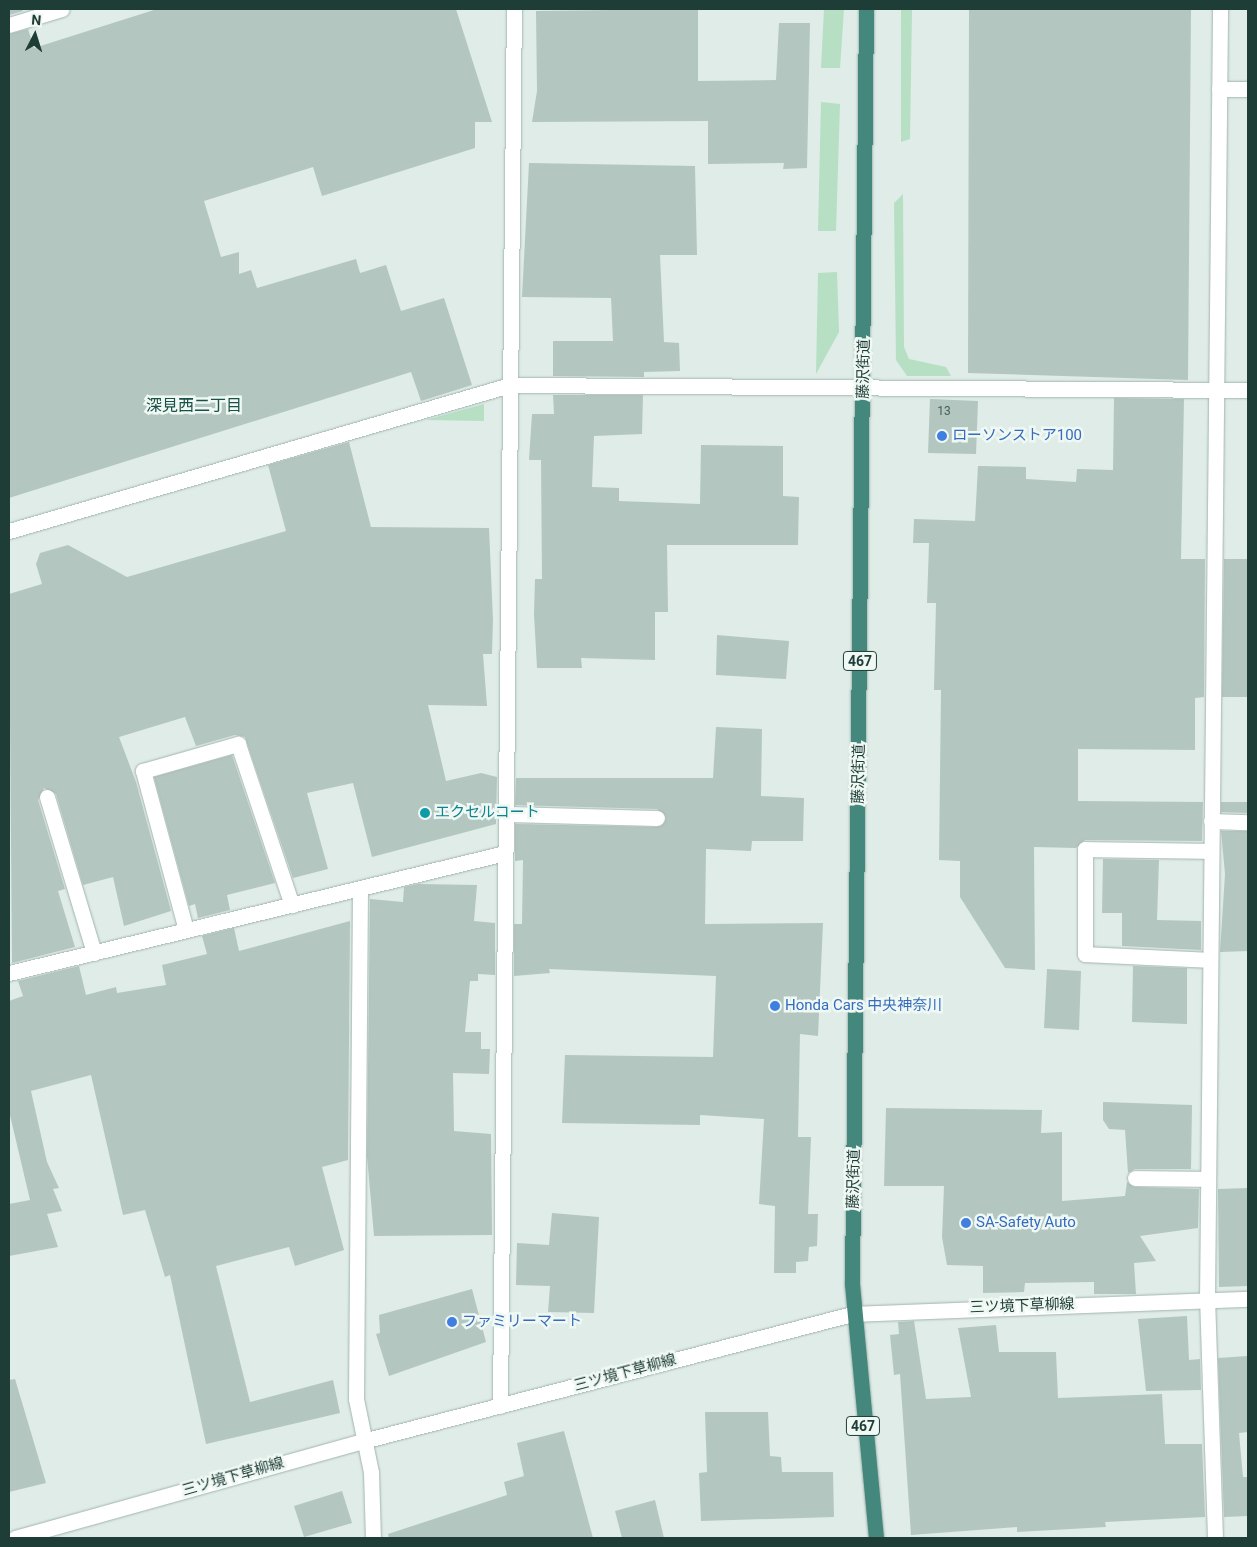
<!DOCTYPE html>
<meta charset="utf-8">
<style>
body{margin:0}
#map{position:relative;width:1257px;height:1547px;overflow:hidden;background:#dfece7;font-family:Roboto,"Noto Sans JP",sans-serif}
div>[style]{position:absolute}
.green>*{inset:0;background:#b6dfc4}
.building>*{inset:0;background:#b4c6c0}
.roads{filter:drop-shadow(0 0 1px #a2b4af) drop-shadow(0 0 1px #a2b4af)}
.service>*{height:15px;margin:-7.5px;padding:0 7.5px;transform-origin:7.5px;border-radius:7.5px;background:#fff}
.minor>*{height:15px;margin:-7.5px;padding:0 7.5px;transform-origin:7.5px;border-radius:7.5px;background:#fff}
.tertiary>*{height:15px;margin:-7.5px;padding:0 7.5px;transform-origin:7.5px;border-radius:7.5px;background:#fff}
.trunk>*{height:15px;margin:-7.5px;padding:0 7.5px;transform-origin:7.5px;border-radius:7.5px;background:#44887d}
.dots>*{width:14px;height:14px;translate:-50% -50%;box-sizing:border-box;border:2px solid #f0f8f4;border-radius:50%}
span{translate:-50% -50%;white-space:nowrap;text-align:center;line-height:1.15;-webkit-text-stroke:5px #f0f8f4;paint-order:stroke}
.number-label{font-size:12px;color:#445f59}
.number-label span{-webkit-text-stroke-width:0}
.shield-label span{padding:1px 4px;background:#f0f8f4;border:1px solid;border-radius:4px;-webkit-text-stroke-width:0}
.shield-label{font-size:14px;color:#1f3d37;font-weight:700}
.street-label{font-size:15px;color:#1f3d37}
.shop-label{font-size:15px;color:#366cbe}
.left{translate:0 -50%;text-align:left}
.culture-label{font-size:15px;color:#0d838f}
.neighbourhood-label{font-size:16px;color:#195047}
.frame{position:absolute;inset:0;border:10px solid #1f3d37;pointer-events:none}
.north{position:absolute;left:10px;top:10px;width:50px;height:50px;-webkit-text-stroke:4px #f0f8f4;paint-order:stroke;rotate:5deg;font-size:14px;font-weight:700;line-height:20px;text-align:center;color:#1f3d37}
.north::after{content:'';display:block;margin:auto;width:18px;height:22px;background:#1f3d37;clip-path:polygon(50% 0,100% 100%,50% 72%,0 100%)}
</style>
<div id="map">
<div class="green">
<i style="clip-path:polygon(824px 9px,844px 9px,840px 68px,821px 68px)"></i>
<i style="clip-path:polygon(901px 9px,912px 9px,910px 139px,901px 142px)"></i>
<i style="clip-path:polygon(821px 102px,840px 104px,836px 231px,818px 231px)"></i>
<i style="clip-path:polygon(903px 194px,904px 347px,909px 359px,946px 367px,951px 376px,907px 376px,896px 360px,894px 203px)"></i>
<i style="clip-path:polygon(837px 272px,839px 332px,816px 374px,818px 273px)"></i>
<i style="clip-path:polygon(484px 404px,484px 421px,426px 420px)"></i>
</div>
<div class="building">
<i style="clip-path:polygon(9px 9px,22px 9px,23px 11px,9px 15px)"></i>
<i style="clip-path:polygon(157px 9px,456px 9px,492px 122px,475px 122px,475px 148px,322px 196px,313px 167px,204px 201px,221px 257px,239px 252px,239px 274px,251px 270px,257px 288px,356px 259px,360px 273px,386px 265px,401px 311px,444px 298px,472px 385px,421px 401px,411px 372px,9px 498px,9px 34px,28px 29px,34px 48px)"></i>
<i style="clip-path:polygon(698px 9px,698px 81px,776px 80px,779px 23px,810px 23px,807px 168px,783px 169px,784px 163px,708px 164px,708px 121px,532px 122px,537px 91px,536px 11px)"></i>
<i style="clip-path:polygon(969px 9px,1191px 9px,1188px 380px,968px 373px)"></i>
<i style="clip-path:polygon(529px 163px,695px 166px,697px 255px,660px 255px,664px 342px,679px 343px,680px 371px,644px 372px,644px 377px,553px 376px,553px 341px,613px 341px,611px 298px,522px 297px)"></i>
<i style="clip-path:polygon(553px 395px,643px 395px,642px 434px,594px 436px,592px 487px,619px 488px,619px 501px,700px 504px,701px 445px,783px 446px,783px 496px,799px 497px,798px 545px,667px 545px,668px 612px,655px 612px,655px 660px,581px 658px,582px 668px,537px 668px,534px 614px,535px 579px,542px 579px,541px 460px,529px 460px,532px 414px,554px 414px)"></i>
<i style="clip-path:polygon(1114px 398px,1184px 399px,1181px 559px,1205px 559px,1204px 697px,1195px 698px,1195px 750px,1078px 749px,1078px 801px,1203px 802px,1202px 841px,1085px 840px,1076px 848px,1034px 847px,1035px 970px,1005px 968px,960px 897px,960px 861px,939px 860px,941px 690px,934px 690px,936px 603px,927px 603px,929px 543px,913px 543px,914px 519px,975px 521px,978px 466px,1026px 467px,1026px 479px,1076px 482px,1077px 469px,1113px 470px)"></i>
<i style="clip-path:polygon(930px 399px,978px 401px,976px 454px,928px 453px)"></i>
<i style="clip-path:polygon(349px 442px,371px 527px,489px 528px,493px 620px,492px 654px,483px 654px,487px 706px,428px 705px,446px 781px,481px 773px,497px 777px,496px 824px,372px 857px,353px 783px,307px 793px,328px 869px,293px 878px,245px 737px,235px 735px,196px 746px,185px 717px,119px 737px,136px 782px,171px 911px,124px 926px,113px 877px,83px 885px,56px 794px,44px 788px,38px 800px,65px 889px,58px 891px,75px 947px,12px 963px,9px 594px,42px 584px,36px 564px,40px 553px,68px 545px,127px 577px,286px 531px,268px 465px)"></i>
<i style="clip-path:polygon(1224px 559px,1248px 559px,1248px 697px,1222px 697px)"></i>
<i style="clip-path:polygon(717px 635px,789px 641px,786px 679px,716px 675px)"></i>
<i style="clip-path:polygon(716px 727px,762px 729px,761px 796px,804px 798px,803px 841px,752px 841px,751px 851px,706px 849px,705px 924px,823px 923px,818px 1036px,800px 1034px,798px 1137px,811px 1137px,808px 1214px,818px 1214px,817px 1246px,809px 1247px,808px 1261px,796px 1262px,796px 1273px,774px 1273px,775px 1206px,759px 1204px,764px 1119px,700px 1115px,700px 1125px,562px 1123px,565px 1055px,713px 1057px,716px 976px,549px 969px,550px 973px,514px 976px,514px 924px,522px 924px,523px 860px,515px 861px,515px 824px,657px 827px,666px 818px,657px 809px,515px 805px,516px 778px,713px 778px)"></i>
<i style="clip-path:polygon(232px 755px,275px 883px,227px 895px,230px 910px,198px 918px,195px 904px,189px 906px,154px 777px)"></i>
<i style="clip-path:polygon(1221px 802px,1248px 802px,1248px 813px,1221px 812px)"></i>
<i style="clip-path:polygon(1221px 831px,1248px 831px,1248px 951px,1220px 952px,1225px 874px)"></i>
<i style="clip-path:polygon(1103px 859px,1159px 860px,1157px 920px,1201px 921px,1201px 950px,1122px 946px,1122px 913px,1102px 913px)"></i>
<i style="clip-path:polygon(418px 884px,477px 885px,474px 921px,495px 923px,495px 975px,478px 974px,478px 981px,470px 981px,465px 1032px,481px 1032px,481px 1049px,490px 1049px,489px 1074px,453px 1073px,454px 1131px,491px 1134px,492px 1235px,374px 1236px,367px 1156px,370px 899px,403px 902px,404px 887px)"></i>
<i style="clip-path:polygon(350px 921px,348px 1160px,322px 1167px,344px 1250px,295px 1266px,289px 1247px,216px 1266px,250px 1402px,333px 1380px,340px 1413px,206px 1444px,170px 1275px,165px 1277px,145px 1210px,123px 1215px,91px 1075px,31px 1091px,47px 1162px,59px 1188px,53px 1189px,62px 1211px,47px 1214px,58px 1247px,9px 1256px,9px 1204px,30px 1200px,9px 1111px,9px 1001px,23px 996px,18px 981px,79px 966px,86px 995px,116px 987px,117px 993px,166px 985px,162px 965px,207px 954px,202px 936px,234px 928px,239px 951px)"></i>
<i style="clip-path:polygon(1133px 966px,1187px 968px,1187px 1024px,1132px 1022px)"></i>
<i style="clip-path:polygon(1047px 969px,1081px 971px,1079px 1030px,1044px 1028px)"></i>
<i style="clip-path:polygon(1103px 1102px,1192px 1105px,1191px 1169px,1135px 1169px,1128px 1173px,1125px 1130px,1109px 1129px,1103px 1120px)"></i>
<i style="clip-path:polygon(886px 1108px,1042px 1110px,1041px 1133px,1062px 1132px,1062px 1201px,1125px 1196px,1127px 1182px,1135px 1187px,1199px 1189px,1198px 1228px,1140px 1236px,1156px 1261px,1134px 1263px,1136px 1294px,1094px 1294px,1094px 1282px,1025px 1283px,1024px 1292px,983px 1293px,983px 1266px,947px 1265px,942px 1237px,944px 1186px,884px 1186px)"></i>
<i style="clip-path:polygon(1248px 1188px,1248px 1286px,1219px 1287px,1218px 1189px)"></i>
<i style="clip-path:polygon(552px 1213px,599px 1217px,594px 1313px,548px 1312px,550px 1286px,516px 1285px,517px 1243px,549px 1245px)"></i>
<i style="clip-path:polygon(472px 1289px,486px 1342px,389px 1376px,376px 1334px,380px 1333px,379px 1315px)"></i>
<i style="clip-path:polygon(1187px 1316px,1189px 1360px,1200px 1359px,1201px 1390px,1146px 1391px,1138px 1319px)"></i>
<i style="clip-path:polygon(914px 1321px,926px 1399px,971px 1397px,958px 1328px,996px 1325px,999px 1352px,1056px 1352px,1058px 1398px,1162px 1394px,1165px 1444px,1202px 1444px,1205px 1517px,1105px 1522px,1106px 1527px,1017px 1532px,1017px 1527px,911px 1535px,900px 1374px,894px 1375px,890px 1335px,899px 1334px,898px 1322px)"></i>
<i style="clip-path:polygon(1248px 1356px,1248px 1432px,1239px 1433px,1243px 1477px,1248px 1477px,1248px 1516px,1224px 1517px,1218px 1358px)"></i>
<i style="clip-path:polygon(15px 1379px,46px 1483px,9px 1492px,9px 1380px)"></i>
<i style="clip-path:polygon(705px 1412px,768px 1412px,770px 1456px,781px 1457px,782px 1472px,833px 1472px,834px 1517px,701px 1521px,699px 1473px,707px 1472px)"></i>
<i style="clip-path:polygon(564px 1431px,593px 1538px,389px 1538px,388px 1534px,507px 1495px,504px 1482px,524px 1476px,517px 1443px)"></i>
<i style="clip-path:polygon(342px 1491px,352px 1523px,304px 1537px,294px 1506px)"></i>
<i style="clip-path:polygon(655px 1500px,664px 1538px,622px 1538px,615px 1511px)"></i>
</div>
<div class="roads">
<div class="service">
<i style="left:47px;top:797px;width:163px;rotate:73.2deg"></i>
<i style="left:186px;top:930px;width:165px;rotate:-105.1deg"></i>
<i style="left:143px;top:771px;width:99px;rotate:-15.9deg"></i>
<i style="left:238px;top:744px;width:170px;rotate:71.5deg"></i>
</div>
<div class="minor">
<i style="left:9px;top:25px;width:55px;rotate:-16.8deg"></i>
<i style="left:1219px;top:89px;width:29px"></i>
<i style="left:9px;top:531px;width:522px;rotate:-16.25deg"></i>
<i style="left:510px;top:385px;width:738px;rotate:0.39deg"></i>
<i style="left:506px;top:814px;width:151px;rotate:1.5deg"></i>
<i style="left:1211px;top:821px;width:37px;rotate:2deg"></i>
<i style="left:360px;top:889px;width:510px;rotate:90.45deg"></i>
<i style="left:356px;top:1399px;width:75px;rotate:78.4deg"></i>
<i style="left:371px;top:1472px;width:66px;rotate:88.3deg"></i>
<i style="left:1210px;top:960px;width:125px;rotate:-177.3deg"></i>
<i style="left:1085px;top:954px;width:105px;rotate:-90deg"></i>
<i style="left:1085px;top:849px;width:126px;rotate:0.9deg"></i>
<i style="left:9px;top:973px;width:510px;rotate:-13.6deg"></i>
<i style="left:1135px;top:1178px;width:73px;rotate:0.8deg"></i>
<i style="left:852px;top:1314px;width:396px;rotate:-2.2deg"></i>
<i style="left:500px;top:1406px;width:1397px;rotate:-89.43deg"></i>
<i style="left:1215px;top:1538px;width:238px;rotate:-91.9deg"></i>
<i style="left:1207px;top:1300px;width:1291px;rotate:-89.42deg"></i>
</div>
<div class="tertiary">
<i style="left:15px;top:1538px;width:361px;rotate:-15.6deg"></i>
<i style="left:363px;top:1441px;width:505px;rotate:-14.56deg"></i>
</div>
<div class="trunk">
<i style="left:866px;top:9px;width:1275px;rotate:90.63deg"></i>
<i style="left:852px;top:1284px;width:255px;rotate:84.6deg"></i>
</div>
</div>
<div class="dots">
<i style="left:942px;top:436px;background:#3f7fe0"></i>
<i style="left:425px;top:813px;background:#0f9aa8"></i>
<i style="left:775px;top:1006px;background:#3f7fe0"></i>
<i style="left:966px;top:1223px;background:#3f7fe0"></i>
<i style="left:452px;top:1322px;background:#3f7fe0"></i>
</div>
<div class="number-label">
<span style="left:944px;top:412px">13</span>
</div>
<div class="shield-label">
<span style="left:860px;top:661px">467</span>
<span style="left:863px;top:1426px">467</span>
</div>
<div class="street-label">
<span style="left:864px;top:369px;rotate:-89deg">藤沢街道</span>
<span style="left:859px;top:774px;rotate:-89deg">藤沢街道</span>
<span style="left:854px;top:1179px;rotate:-89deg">藤沢街道</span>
<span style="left:1022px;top:1306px;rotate:-2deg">三ツ境下草柳線</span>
<span style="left:625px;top:1373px;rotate:-15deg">三ツ境下草柳線</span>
<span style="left:233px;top:1477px;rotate:-16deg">三ツ境下草柳線</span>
</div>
<div class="shop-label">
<span class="left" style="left:952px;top:436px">ローソンストア100</span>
<span class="left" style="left:785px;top:1006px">Honda Cars 中央神奈川</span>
<span class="left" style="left:976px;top:1223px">SA-Safety Auto</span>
<span class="left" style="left:462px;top:1322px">ファミリーマート</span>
</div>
<div class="culture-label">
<span class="left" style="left:435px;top:813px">エクセルコート</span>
</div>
<div class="neighbourhood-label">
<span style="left:194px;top:406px">深見西二丁目</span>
</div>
<div class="frame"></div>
<div class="north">N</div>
</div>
